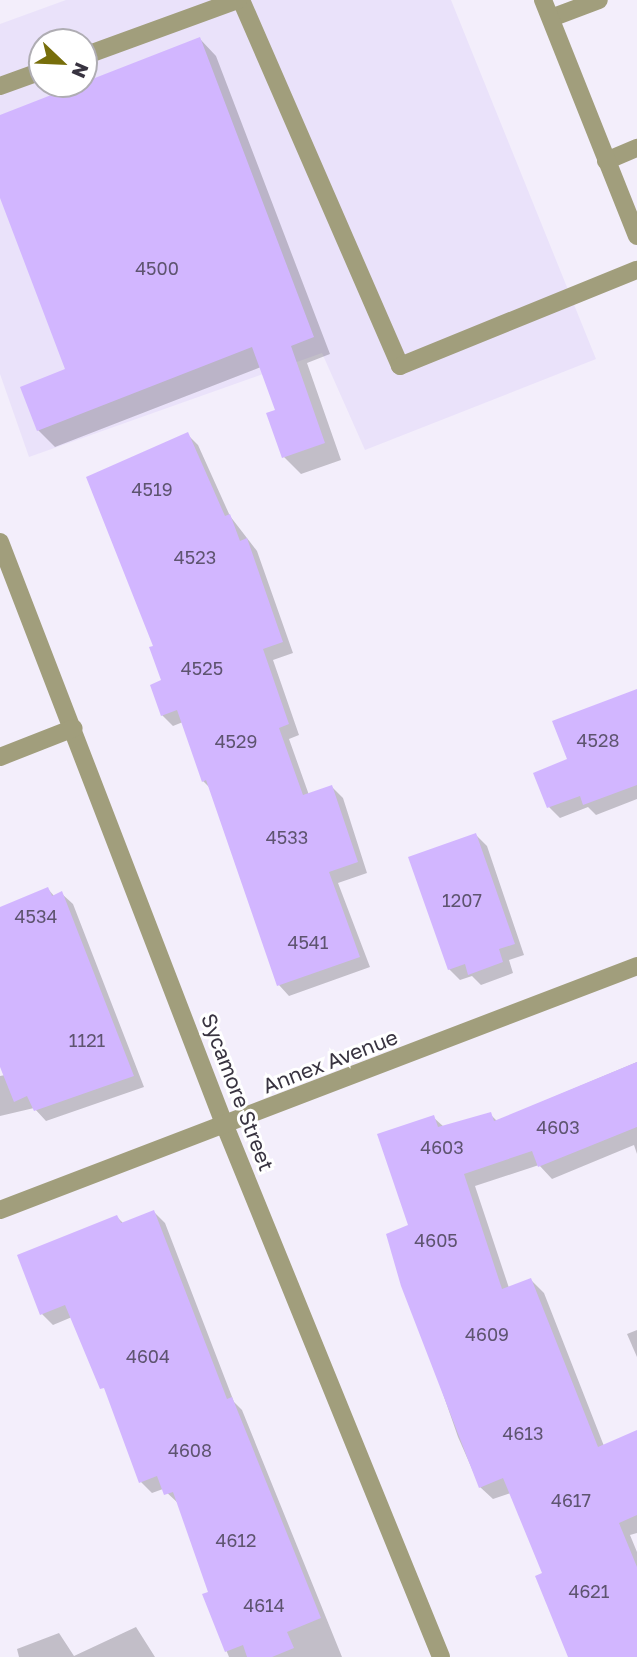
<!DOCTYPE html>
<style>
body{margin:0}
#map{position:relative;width:637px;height:1657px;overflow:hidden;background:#f3eefb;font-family:"Golos Text",sans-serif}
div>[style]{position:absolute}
.built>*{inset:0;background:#eae2fa}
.shadow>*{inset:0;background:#0003}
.building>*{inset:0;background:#d2b6ff}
.service>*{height:18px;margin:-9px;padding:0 9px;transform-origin:9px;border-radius:9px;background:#a19e7c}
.minor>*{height:18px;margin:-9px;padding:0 9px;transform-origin:9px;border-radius:9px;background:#a19e7c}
.tertiary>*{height:18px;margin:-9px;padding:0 9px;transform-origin:9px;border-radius:9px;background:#a19e7c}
span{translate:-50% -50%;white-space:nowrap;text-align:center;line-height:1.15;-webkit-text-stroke:6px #fff;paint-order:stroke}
.number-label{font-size:18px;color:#5e5470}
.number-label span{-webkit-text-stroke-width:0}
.street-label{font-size:21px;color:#383340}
.north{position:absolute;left:28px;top:28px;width:70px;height:70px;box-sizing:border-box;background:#fff;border:2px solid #afadb3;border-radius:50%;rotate:113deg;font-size:19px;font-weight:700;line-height:28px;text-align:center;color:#383340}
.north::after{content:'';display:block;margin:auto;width:24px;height:32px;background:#776e0b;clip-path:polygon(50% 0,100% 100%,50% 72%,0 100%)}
</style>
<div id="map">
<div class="built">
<i style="clip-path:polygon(evenodd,66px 0,451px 0,596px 359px,365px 450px,322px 353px,29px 457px,0 374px,0 24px,66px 0,42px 42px,84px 42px,84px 84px,42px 84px,42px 42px)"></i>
</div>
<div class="shadow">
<i style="clip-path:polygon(200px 39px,216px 56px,330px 354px,307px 363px,341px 460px,301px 474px,284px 457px,268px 414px,277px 411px,261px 367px,55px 447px,38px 430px,67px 370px,0 193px,0 116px)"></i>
<i style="clip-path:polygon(187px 434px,198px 445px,230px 516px,257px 551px,293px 653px,273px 660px,299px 735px,289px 739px,309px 795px,332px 787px,343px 798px,367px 873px,338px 883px,370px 967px,289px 996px,279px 985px,211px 789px,203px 781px,183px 722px,173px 726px,162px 715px,163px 681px,156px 647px)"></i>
<i style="clip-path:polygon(637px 690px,637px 799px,596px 815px,588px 807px,560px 818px,549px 807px)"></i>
<i style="clip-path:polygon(476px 835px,487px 846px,524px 955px,509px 960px,513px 973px,481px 985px,472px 976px,460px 980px,449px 969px)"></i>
<i style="clip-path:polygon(48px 889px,55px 897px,62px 894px,73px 904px,144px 1087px,46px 1121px,34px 1108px,0 1116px,0 1076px,5px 1075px,0 1062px,0 909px)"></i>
<i style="clip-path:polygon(637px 1062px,637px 1154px,634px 1145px,552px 1179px,539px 1165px,475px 1186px,509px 1288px,531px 1280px,544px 1293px,604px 1446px,637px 1504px,637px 1533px,630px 1535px,637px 1552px,637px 1657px,571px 1657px,544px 1574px,511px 1493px,493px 1499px,480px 1487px,458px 1437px,388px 1235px,410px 1226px,433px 1117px,444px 1127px,490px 1114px,497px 1121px)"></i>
<i style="clip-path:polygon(154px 1212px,165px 1223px,234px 1402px,242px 1410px,342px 1657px,229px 1657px,204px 1595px,210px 1593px,179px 1504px,163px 1489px,152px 1493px,141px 1482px,108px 1395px,72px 1317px,53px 1325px,42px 1314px,117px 1217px,124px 1224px)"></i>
<i style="clip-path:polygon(637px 1330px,637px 1357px,627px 1334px)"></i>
<i style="clip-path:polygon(136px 1627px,155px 1657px,19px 1657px,17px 1649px,59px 1633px,74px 1656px)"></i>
</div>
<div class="building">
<i style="clip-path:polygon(200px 37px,314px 337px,291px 346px,325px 443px,282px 458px,266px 413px,275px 410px,252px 347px,37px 431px,20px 387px,65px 369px,0 198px,0 115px)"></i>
<i style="clip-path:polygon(188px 432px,225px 516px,230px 514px,240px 541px,247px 538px,283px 642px,263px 649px,289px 724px,279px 728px,303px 795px,332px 785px,358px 862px,329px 872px,360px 957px,277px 986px,206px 780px,202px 782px,177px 710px,161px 716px,150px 685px,161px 680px,149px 647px,153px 646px,86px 477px)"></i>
<i style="clip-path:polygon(637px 689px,637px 785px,583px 805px,580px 796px,547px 808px,533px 773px,567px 759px,552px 721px)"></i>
<i style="clip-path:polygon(476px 833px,515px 944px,499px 949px,503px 962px,468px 975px,465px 964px,448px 970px,408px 857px)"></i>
<i style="clip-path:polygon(48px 887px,52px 896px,62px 891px,134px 1076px,34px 1111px,27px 1096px,14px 1102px,0 1067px,0 907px)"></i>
<i style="clip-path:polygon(637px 1062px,637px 1127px,538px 1167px,532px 1151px,464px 1174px,502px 1289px,531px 1278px,598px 1447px,637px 1430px,637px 1515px,619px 1523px,637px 1567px,637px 1657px,568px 1657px,535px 1576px,542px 1573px,503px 1478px,479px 1488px,401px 1286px,386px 1234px,408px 1225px,377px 1134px,434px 1115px,438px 1127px,491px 1112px,494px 1121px)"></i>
<i style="clip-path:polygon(154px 1210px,227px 1399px,232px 1397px,321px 1618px,287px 1632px,294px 1648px,272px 1657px,247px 1657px,243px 1645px,225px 1652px,202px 1594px,208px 1592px,173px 1492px,164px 1495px,157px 1476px,139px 1483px,104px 1388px,100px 1389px,65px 1305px,40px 1315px,17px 1255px,117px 1215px,121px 1223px)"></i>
</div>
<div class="service">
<i style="left:241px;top:0;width:399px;rotate:66.5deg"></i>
<i style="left:400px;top:366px;width:256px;rotate:-22.1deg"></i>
<i style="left:551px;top:18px;width:51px;rotate:-20.6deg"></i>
<i style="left:84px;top:56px;width:164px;rotate:-20deg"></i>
<i style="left:0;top:86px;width:45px;rotate:-19.7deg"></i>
<i style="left:606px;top:161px;width:34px;rotate:-23deg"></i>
</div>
<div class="minor">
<i style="left:0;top:542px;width:626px;rotate:68.93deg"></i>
<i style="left:225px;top:1126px;width:573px;rotate:67.86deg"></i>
<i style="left:0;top:757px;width:79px;rotate:-21.4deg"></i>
<i style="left:0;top:1210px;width:682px;rotate:-20.96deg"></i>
</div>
<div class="tertiary">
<i style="left:543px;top:0;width:254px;rotate:68.3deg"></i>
</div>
<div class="number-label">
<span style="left:157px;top:268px">4500</span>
<span style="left:152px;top:489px">4519</span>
<span style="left:195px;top:557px">4523</span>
<span style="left:202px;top:668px">4525</span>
<span style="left:598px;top:740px">4528</span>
<span style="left:236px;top:741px">4529</span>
<span style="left:287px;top:837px">4533</span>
<span style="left:462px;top:900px">1207</span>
<span style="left:36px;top:916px">4534</span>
<span style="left:308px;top:942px">4541</span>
<span style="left:87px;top:1040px">1121</span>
<span style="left:558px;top:1127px">4603</span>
<span style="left:442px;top:1147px">4603</span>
<span style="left:436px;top:1240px">4605</span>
<span style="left:487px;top:1334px">4609</span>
<span style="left:148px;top:1356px">4604</span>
<span style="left:523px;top:1433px">4613</span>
<span style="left:190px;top:1450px">4608</span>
<span style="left:571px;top:1500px">4617</span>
<span style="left:236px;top:1540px">4612</span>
<span style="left:589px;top:1591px">4621</span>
<span style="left:264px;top:1605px">4614</span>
</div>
<div class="street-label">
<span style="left:330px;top:1061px;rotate:-21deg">Annex Avenue</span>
<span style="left:238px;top:1092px;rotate:69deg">Sycamore Street</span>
</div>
<div class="north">N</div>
</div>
